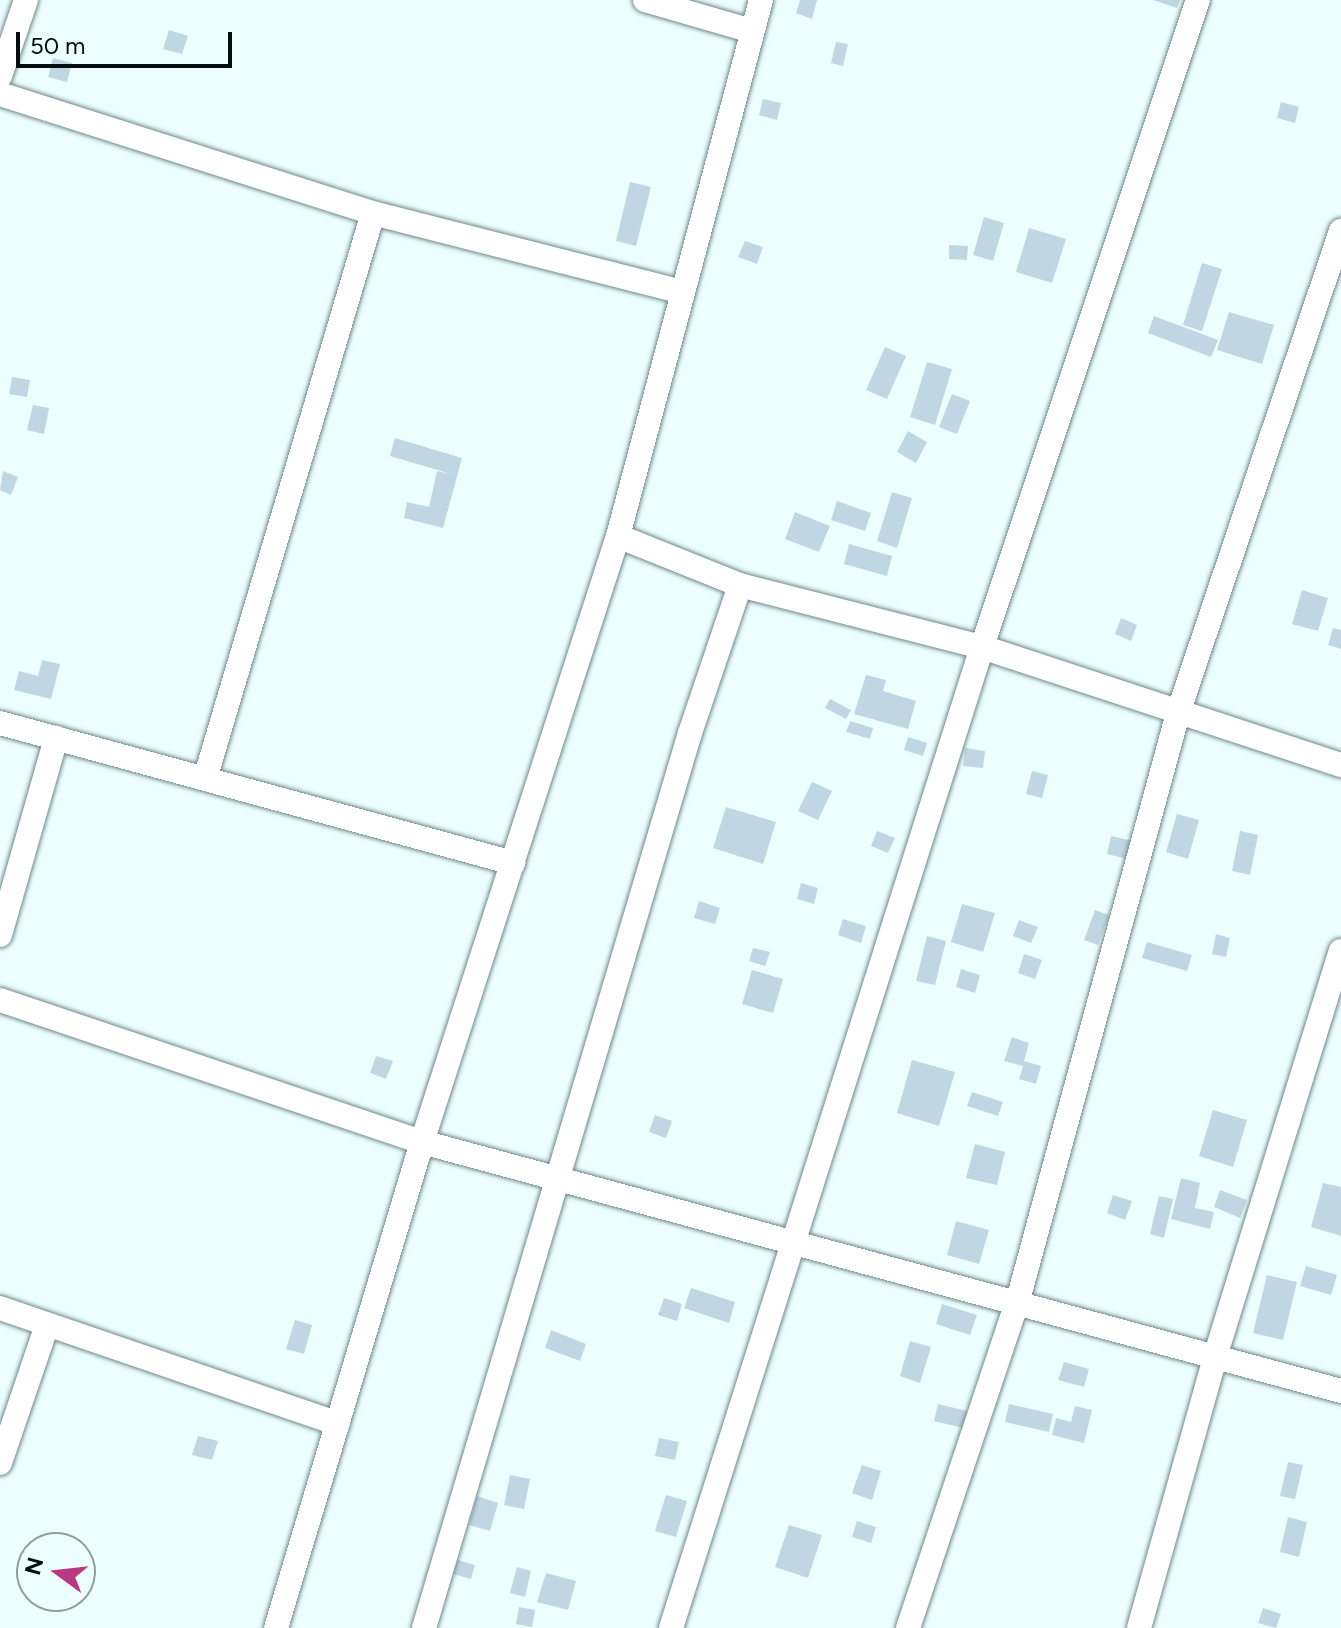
<!DOCTYPE html>
<style>
body{margin:0}
#map{position:relative;width:1341px;height:1628px;overflow:hidden;background:#edfeff;font-family:Figtree,sans-serif}
div>[style]{position:absolute}
.building>*{inset:0;background:#c0d7e3}
.roads{filter:drop-shadow(0 0 2px #6e8889) drop-shadow(0 0 2px #6e8889)}
.street>*{height:24px;margin:-12px;padding:0 12px;transform-origin:12px;border-radius:12px;background:#fff}
span{translate:-50% -50%;white-space:nowrap;text-align:center;line-height:1.15;-webkit-text-stroke:8px #edfeff;paint-order:stroke}
.north{position:absolute;left:16px;top:1532px;width:80px;height:80px;box-sizing:border-box;background:#edfeff;border:2px solid #909e9f;border-radius:50%;rotate:285deg;font-size:22px;font-weight:700;line-height:32px;text-align:center;color:#050e0f}
.north::after{content:'';display:block;margin:auto;width:28px;height:36px;background:#ba3881;clip-path:polygon(50% 0,100% 100%,50% 72%,0 100%)}
.scale{position:absolute;left:16px;top:32px;width:216px;height:36px;box-sizing:border-box;border:4px solid #050e0f;border-top:0;padding-left:10px;font-size:24px;line-height:28px;white-space:nowrap;color:#050e0f;-webkit-text-stroke:6px #edfeff;paint-order:stroke}
</style>
<div id="map">
<div class="building">
<i style="clip-path:polygon(800px 0,817px 0,812px 19px,796px 13px)"></i>
<i style="clip-path:polygon(1153px 0,1180px 0,1177px 8px)"></i>
<i style="clip-path:polygon(169px 30px,188px 36px,182px 54px,163px 49px)"></i>
<i style="clip-path:polygon(836px 42px,848px 44px,843px 66px,831px 63px)"></i>
<i style="clip-path:polygon(53px 58px,72px 63px,67px 82px,48px 77px)"></i>
<i style="clip-path:polygon(763px 99px,781px 103px,777px 120px,759px 115px)"></i>
<i style="clip-path:polygon(1281px 102px,1299px 107px,1295px 123px,1277px 118px)"></i>
<i style="clip-path:polygon(630px 182px,651px 187px,636px 246px,616px 241px)"></i>
<i style="clip-path:polygon(984px 217px,1004px 223px,993px 261px,973px 255px)"></i>
<i style="clip-path:polygon(1029px 228px,1066px 239px,1052px 283px,1016px 272px)"></i>
<i style="clip-path:polygon(745px 241px,763px 247px,757px 264px,738px 257px)"></i>
<i style="clip-path:polygon(949px 245px,968px 246px,967px 260px,949px 259px)"></i>
<i style="clip-path:polygon(1202px 263px,1222px 269px,1202px 331px,1183px 325px)"></i>
<i style="clip-path:polygon(1229px 312px,1274px 325px,1262px 364px,1217px 350px)"></i>
<i style="clip-path:polygon(1154px 316px,1218px 340px,1211px 357px,1148px 333px)"></i>
<i style="clip-path:polygon(885px 347px,906px 356px,887px 399px,866px 390px)"></i>
<i style="clip-path:polygon(927px 362px,952px 369px,935px 425px,910px 417px)"></i>
<i style="clip-path:polygon(12px 377px,30px 380px,27px 397px,9px 394px)"></i>
<i style="clip-path:polygon(952px 394px,970px 401px,957px 434px,939px 427px)"></i>
<i style="clip-path:polygon(33px 405px,49px 408px,44px 434px,27px 430px)"></i>
<i style="clip-path:polygon(908px 431px,927px 442px,916px 463px,897px 452px)"></i>
<i style="clip-path:polygon(395px 438px,462px 458px,443px 528px,404px 518px,407px 502px,429px 507px,437px 471px,451px 474px,390px 456px)"></i>
<i style="clip-path:polygon(3px 471px,18px 477px,11px 495px,0 490px)"></i>
<i style="clip-path:polygon(892px 492px,912px 498px,897px 548px,877px 541px)"></i>
<i style="clip-path:polygon(837px 501px,871px 513px,865px 531px,831px 520px)"></i>
<i style="clip-path:polygon(795px 512px,830px 526px,819px 552px,785px 539px)"></i>
<i style="clip-path:polygon(849px 544px,892px 556px,887px 576px,844px 564px)"></i>
<i style="clip-path:polygon(1302px 590px,1328px 598px,1318px 631px,1292px 624px)"></i>
<i style="clip-path:polygon(1121px 618px,1137px 625px,1131px 641px,1115px 634px)"></i>
<i style="clip-path:polygon(1333px 628px,1341px 630px,1341px 649px,1328px 645px)"></i>
<i style="clip-path:polygon(42px 660px,60px 664px,51px 699px,14px 690px,19px 671px,38px 676px)"></i>
<i style="clip-path:polygon(866px 675px,886px 680px,883px 691px,916px 701px,908px 729px,854px 714px)"></i>
<i style="clip-path:polygon(830px 699px,851px 710px,846px 719px,825px 708px)"></i>
<i style="clip-path:polygon(850px 721px,873px 728px,870px 739px,846px 732px)"></i>
<i style="clip-path:polygon(908px 737px,927px 743px,923px 756px,904px 750px)"></i>
<i style="clip-path:polygon(965px 748px,985px 751px,983px 768px,963px 766px)"></i>
<i style="clip-path:polygon(1032px 771px,1048px 775px,1042px 798px,1026px 794px)"></i>
<i style="clip-path:polygon(812px 782px,832px 791px,818px 820px,798px 811px)"></i>
<i style="clip-path:polygon(726px 807px,776px 822px,763px 864px,713px 848px)"></i>
<i style="clip-path:polygon(1177px 814px,1199px 820px,1188px 859px,1166px 852px)"></i>
<i style="clip-path:polygon(877px 831px,895px 838px,888px 853px,871px 846px)"></i>
<i style="clip-path:polygon(1240px 831px,1258px 835px,1250px 875px,1232px 871px)"></i>
<i style="clip-path:polygon(1111px 836px,1133px 841px,1128px 859px,1107px 854px)"></i>
<i style="clip-path:polygon(801px 883px,818px 888px,814px 904px,797px 899px)"></i>
<i style="clip-path:polygon(699px 901px,720px 908px,715px 924px,694px 918px)"></i>
<i style="clip-path:polygon(962px 904px,995px 913px,983px 952px,951px 942px)"></i>
<i style="clip-path:polygon(1095px 910px,1109px 915px,1098px 945px,1084px 940px)"></i>
<i style="clip-path:polygon(843px 919px,866px 926px,861px 943px,838px 935px)"></i>
<i style="clip-path:polygon(1019px 920px,1038px 927px,1031px 943px,1013px 936px)"></i>
<i style="clip-path:polygon(1216px 934px,1230px 938px,1226px 957px,1212px 954px)"></i>
<i style="clip-path:polygon(927px 936px,946px 941px,935px 985px,916px 981px)"></i>
<i style="clip-path:polygon(1147px 942px,1192px 955px,1187px 971px,1142px 958px)"></i>
<i style="clip-path:polygon(753px 948px,770px 952px,765px 966px,749px 961px)"></i>
<i style="clip-path:polygon(1024px 954px,1042px 960px,1035px 979px,1018px 973px)"></i>
<i style="clip-path:polygon(961px 969px,980px 975px,975px 993px,956px 987px)"></i>
<i style="clip-path:polygon(752px 970px,783px 979px,773px 1013px,742px 1004px)"></i>
<i style="clip-path:polygon(1012px 1037px,1029px 1043px,1024px 1061px,1041px 1066px,1036px 1084px,1019px 1079px,1023px 1066px,1004px 1061px)"></i>
<i style="clip-path:polygon(376px 1056px,393px 1061px,386px 1079px,370px 1073px)"></i>
<i style="clip-path:polygon(912px 1060px,955px 1072px,939px 1126px,897px 1113px)"></i>
<i style="clip-path:polygon(972px 1092px,1003px 1102px,998px 1116px,967px 1106px)"></i>
<i style="clip-path:polygon(1213px 1110px,1247px 1120px,1233px 1167px,1199px 1156px)"></i>
<i style="clip-path:polygon(655px 1115px,672px 1121px,666px 1138px,649px 1132px)"></i>
<i style="clip-path:polygon(975px 1144px,1005px 1152px,997px 1185px,966px 1178px)"></i>
<i style="clip-path:polygon(1181px 1178px,1200px 1183px,1195px 1208px,1214px 1212px,1210px 1229px,1171px 1219px)"></i>
<i style="clip-path:polygon(1323px 1183px,1341px 1187px,1341px 1236px,1311px 1227px)"></i>
<i style="clip-path:polygon(1220px 1190px,1247px 1200px,1240px 1218px,1214px 1207px)"></i>
<i style="clip-path:polygon(1113px 1195px,1132px 1201px,1125px 1220px,1107px 1213px)"></i>
<i style="clip-path:polygon(1159px 1196px,1173px 1199px,1164px 1238px,1150px 1234px)"></i>
<i style="clip-path:polygon(956px 1221px,989px 1230px,979px 1264px,947px 1255px)"></i>
<i style="clip-path:polygon(1306px 1266px,1337px 1275px,1331px 1295px,1300px 1286px)"></i>
<i style="clip-path:polygon(1267px 1275px,1297px 1282px,1283px 1340px,1253px 1333px)"></i>
<i style="clip-path:polygon(691px 1288px,735px 1302px,729px 1323px,684px 1308px)"></i>
<i style="clip-path:polygon(664px 1298px,682px 1304px,677px 1321px,658px 1315px)"></i>
<i style="clip-path:polygon(942px 1304px,977px 1315px,970px 1335px,936px 1324px)"></i>
<i style="clip-path:polygon(295px 1320px,312px 1325px,304px 1354px,286px 1349px)"></i>
<i style="clip-path:polygon(551px 1330px,586px 1344px,580px 1361px,545px 1348px)"></i>
<i style="clip-path:polygon(910px 1341px,931px 1347px,920px 1383px,900px 1376px)"></i>
<i style="clip-path:polygon(1064px 1362px,1089px 1369px,1084px 1387px,1058px 1380px)"></i>
<i style="clip-path:polygon(938px 1404px,971px 1412px,967px 1429px,934px 1421px)"></i>
<i style="clip-path:polygon(1009px 1404px,1053px 1414px,1049px 1432px,1005px 1422px)"></i>
<i style="clip-path:polygon(1075px 1406px,1092px 1410px,1084px 1443px,1052px 1435px,1056px 1418px,1071px 1422px)"></i>
<i style="clip-path:polygon(198px 1436px,218px 1441px,212px 1460px,192px 1455px)"></i>
<i style="clip-path:polygon(659px 1438px,679px 1442px,675px 1460px,655px 1456px)"></i>
<i style="clip-path:polygon(1288px 1462px,1303px 1465px,1295px 1499px,1280px 1496px)"></i>
<i style="clip-path:polygon(862px 1465px,881px 1471px,872px 1500px,852px 1493px)"></i>
<i style="clip-path:polygon(510px 1475px,530px 1479px,524px 1509px,504px 1505px)"></i>
<i style="clip-path:polygon(666px 1495px,687px 1501px,676px 1537px,655px 1531px)"></i>
<i style="clip-path:polygon(477px 1496px,498px 1503px,490px 1531px,469px 1525px)"></i>
<i style="clip-path:polygon(1288px 1517px,1307px 1522px,1299px 1557px,1280px 1552px)"></i>
<i style="clip-path:polygon(857px 1521px,876px 1527px,871px 1543px,852px 1537px)"></i>
<i style="clip-path:polygon(789px 1525px,822px 1535px,808px 1578px,775px 1567px)"></i>
<i style="clip-path:polygon(458px 1560px,475px 1565px,471px 1579px,453px 1574px)"></i>
<i style="clip-path:polygon(517px 1567px,531px 1571px,525px 1597px,510px 1593px)"></i>
<i style="clip-path:polygon(546px 1573px,576px 1581px,568px 1610px,537px 1602px)"></i>
<i style="clip-path:polygon(519px 1607px,535px 1610px,532px 1627px,516px 1624px)"></i>
<i style="clip-path:polygon(1263px 1608px,1281px 1614px,1276px 1628px,1258px 1623px)"></i>
</div>
<div class="roads">
<div class="street">
<i style="left:645px;top:0;width:111px;rotate:16.2deg"></i>
<i style="left:0;top:76px;width:80px;rotate:-71.1deg"></i>
<i style="left:0;top:94px;width:392px;rotate:17.7deg"></i>
<i style="left:373px;top:213px;width:319px;rotate:14.3deg"></i>
<i style="left:618px;top:536px;width:131px;rotate:21.9deg"></i>
<i style="left:0;top:723px;width:532px;rotate:15.26deg"></i>
<i style="left:205px;top:779px;width:590px;rotate:-73.47deg"></i>
<i style="left:0;top:935px;width:205px;rotate:-74.1deg"></i>
<i style="left:0;top:1000px;width:445px;rotate:18.6deg"></i>
<i style="left:422px;top:1142px;width:952px;rotate:15.16deg"></i>
<i style="left:0;top:1308px;width:357px;rotate:18.9deg"></i>
<i style="left:0;top:1463px;width:146px;rotate:-71.2deg"></i>
<i style="left:276px;top:1628px;width:507px;rotate:-73.28deg"></i>
<i style="left:422px;top:1142px;width:637px;rotate:-72.08deg"></i>
<i style="left:618px;top:536px;width:555px;rotate:-75.06deg"></i>
<i style="left:424px;top:1628px;width:934px;rotate:-73.45deg"></i>
<i style="left:690px;top:733px;width:156px;rotate:-71.3deg"></i>
<i style="left:740px;top:585px;width:250px;rotate:14.4deg"></i>
<i style="left:982px;top:647px;width:378px;rotate:18.2deg"></i>
<i style="left:671px;top:1628px;width:1029px;rotate:-72.41deg"></i>
<i style="left:982px;top:647px;width:682px;rotate:-71.54deg"></i>
<i style="left:908px;top:1628px;width:346px;rotate:-71.5deg"></i>
<i style="left:1018px;top:1300px;width:608px;rotate:-74.75deg"></i>
<i style="left:1178px;top:713px;width:509px;rotate:-71.32deg"></i>
<i style="left:1139px;top:1628px;width:281px;rotate:-74.3deg"></i>
<i style="left:1215px;top:1357px;width:425px;rotate:-72.8deg"></i>
</div>
</div>
<div class="north">N</div>
<div class="scale">50 m</div>
</div>
